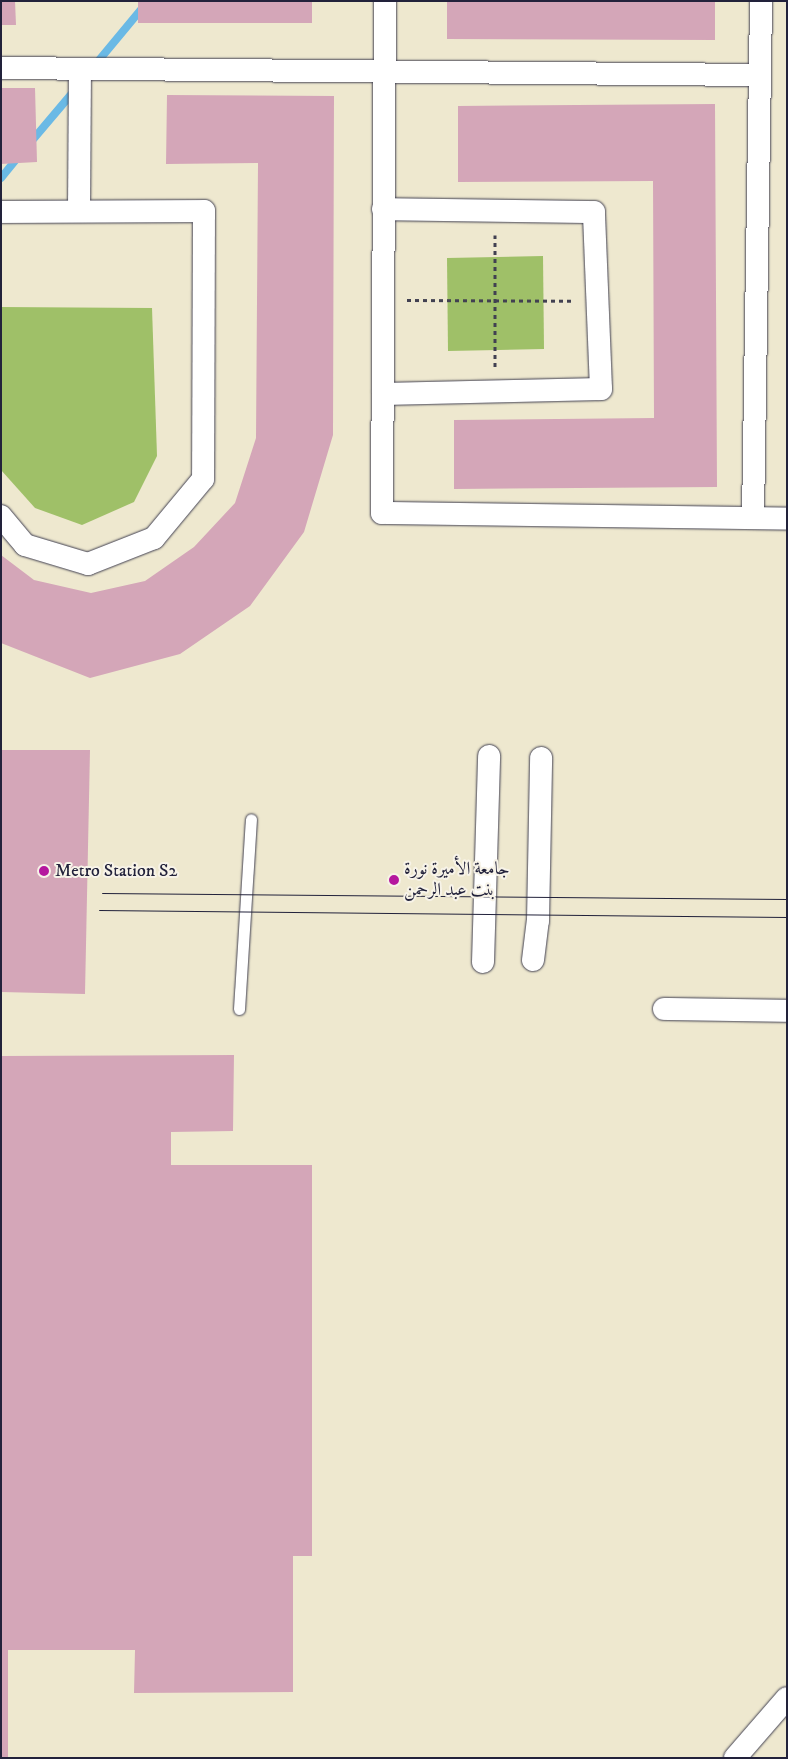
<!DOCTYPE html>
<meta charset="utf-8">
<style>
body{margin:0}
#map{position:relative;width:788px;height:1759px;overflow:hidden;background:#eee8cf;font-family:"IM FELL DW Pica",Amiri,serif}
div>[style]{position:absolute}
.green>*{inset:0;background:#9fc068}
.stream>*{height:8px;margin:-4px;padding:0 4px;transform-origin:4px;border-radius:4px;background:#6ab9e5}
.building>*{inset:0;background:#d4a6b8}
.path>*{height:3px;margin-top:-1.5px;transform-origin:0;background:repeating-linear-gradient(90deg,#414051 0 4px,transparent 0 8px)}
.roads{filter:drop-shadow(0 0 1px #414051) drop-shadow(0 0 1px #414051)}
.lane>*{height:11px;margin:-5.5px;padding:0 5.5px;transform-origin:5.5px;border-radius:5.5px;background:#fff}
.street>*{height:22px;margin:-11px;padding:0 11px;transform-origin:11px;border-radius:11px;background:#fff}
.tram>*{height:1px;margin:-0.5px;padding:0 0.5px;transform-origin:0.5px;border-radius:0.5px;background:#22223b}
.dots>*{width:14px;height:14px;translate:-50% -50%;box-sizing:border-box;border:2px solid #f7f3e8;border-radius:50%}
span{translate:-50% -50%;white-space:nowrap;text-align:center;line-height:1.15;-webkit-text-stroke:4px #f7f3e8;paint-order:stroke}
.poi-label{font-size:18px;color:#22223b}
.left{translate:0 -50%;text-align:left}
.frame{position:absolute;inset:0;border:2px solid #22223b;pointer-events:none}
</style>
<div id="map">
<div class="green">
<i style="clip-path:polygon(543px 256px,544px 349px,448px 351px,447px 258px)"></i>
<i style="clip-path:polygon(1px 307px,152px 308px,157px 456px,134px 502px,82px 525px,35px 508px,1px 470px)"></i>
</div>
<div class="stream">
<i style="left:95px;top:65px;width:77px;rotate:-50.3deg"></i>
<i style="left:30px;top:143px;width:68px;rotate:-49.8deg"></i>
<i style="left:1px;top:178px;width:28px;rotate:-51deg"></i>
</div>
<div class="building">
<i style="clip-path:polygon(1px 1px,15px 1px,16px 25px,1px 25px)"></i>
<i style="clip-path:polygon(138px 1px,312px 1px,312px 23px,138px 23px)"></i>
<i style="clip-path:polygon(447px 1px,715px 1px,715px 40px,447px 39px)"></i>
<i style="clip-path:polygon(1px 88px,35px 88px,37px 162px,1px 164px)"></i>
<i style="clip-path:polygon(167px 95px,334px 96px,333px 435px,304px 532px,250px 606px,180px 654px,90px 678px,1px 643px,1px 555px,34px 580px,91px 593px,145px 581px,194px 547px,235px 503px,256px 438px,258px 163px,166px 164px)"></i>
<i style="clip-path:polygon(715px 104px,717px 487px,454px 489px,454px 420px,654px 418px,653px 181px,458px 182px,458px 106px)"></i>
<i style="clip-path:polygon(1px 750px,90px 750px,85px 994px,1px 992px)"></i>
<i style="clip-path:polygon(234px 1055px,233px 1131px,171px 1132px,171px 1165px,312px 1165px,312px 1556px,293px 1556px,293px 1692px,134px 1693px,135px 1650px,8px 1650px,8px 1758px,1px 1758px,1px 1056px)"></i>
</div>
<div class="path">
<i style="left:495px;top:235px;width:134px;rotate:90deg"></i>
<i style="left:407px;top:300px;width:166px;rotate:0.3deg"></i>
</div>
<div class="roads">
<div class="lane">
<i style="left:239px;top:1009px;width:190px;rotate:-86.4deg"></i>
</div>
<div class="street">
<i style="left:385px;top:1px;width:512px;rotate:90.34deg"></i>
<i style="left:382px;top:513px;width:405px;rotate:0.8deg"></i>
<i style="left:1px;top:68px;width:759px;rotate:0.53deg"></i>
<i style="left:79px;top:211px;width:142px;rotate:-89.6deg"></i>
<i style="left:1px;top:212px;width:203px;rotate:-0.3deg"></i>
<i style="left:204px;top:211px;width:268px;rotate:90.2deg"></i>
<i style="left:203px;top:479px;width:77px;rotate:129.7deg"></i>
<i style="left:154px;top:538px;width:71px;rotate:158.5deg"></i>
<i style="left:88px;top:564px;width:66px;rotate:-163.2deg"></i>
<i style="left:25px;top:545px;width:38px;rotate:-130deg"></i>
<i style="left:383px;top:394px;width:218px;rotate:-1.3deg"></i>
<i style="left:601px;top:389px;width:177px;rotate:-92.3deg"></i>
<i style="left:594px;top:212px;width:211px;rotate:-179.2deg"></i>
<i style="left:753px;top:518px;width:517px;rotate:-89.11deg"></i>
<i style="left:533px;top:960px;width:39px;rotate:-83deg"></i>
<i style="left:538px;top:921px;width:163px;rotate:-88.9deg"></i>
<i style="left:483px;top:962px;width:206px;rotate:-88.3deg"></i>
<i style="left:664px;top:1009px;width:123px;rotate:0.9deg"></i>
<i style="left:735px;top:1758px;width:79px;rotate:-49.1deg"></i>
</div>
</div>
<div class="tram">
<i style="left:102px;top:893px;width:685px;rotate:0.5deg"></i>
<i style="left:99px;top:910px;width:688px;rotate:0.58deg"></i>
</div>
<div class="dots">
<i style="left:44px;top:871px;background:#b5179e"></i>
<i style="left:394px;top:880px;background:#b5179e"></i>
</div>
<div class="poi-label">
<span class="left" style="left:404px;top:880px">جامعة الأميرة نورة<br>بنت عبد الرحمن</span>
<span class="left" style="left:55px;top:871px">Metro Station S2</span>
</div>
<div class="frame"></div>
</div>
